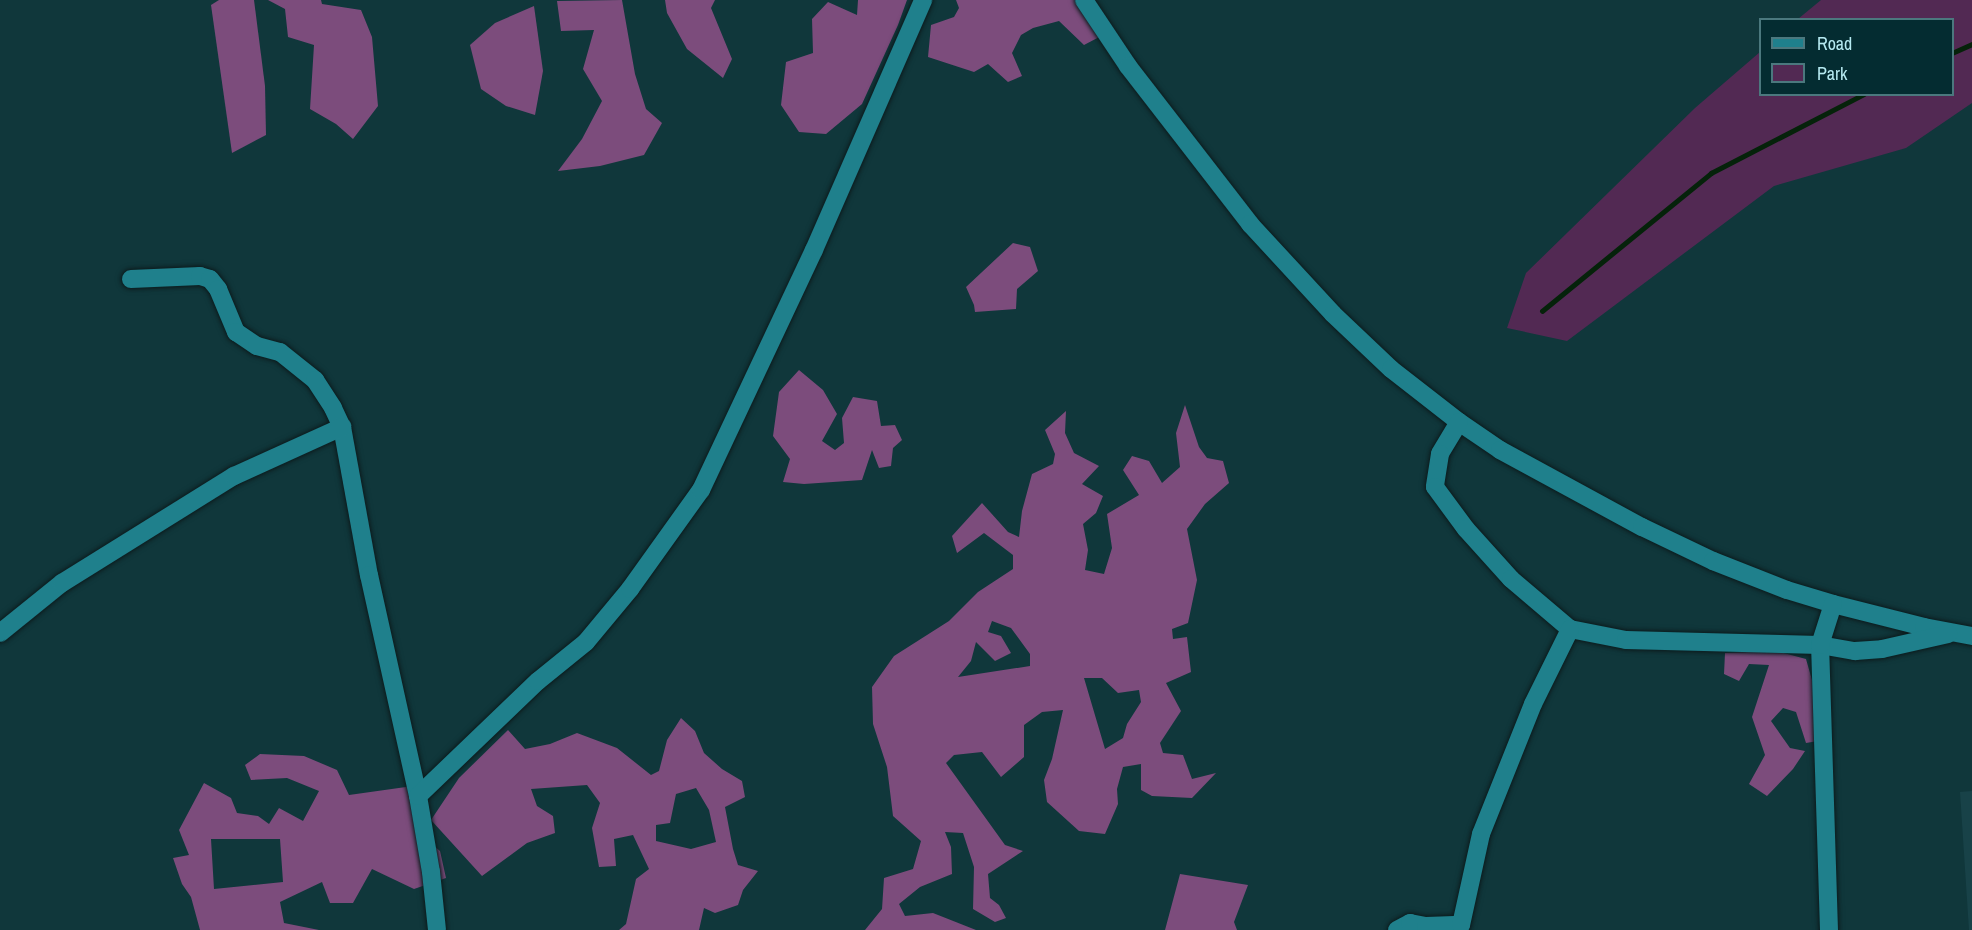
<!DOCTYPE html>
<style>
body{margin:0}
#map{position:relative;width:1972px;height:930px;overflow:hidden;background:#10373b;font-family:"Archivo Narrow",sans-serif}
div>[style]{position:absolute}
.built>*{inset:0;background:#184248}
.green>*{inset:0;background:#522953}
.forest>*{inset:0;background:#7c4c7c}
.stream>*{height:4.5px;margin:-2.25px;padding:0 2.25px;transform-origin:2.25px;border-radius:2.25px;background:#05220a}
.roads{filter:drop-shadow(0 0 2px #0c1b1d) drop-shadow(0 0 2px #0c1b1d)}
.minor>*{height:18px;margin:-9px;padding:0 9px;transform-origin:9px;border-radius:9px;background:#1f808c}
span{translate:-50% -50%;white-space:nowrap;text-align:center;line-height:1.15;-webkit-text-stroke:6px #042c31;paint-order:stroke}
.legend{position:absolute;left:1759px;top:18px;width:195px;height:78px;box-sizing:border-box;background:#042c31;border:2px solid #4b787e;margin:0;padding:8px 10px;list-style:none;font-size:18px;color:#b6eaf1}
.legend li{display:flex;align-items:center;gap:12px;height:30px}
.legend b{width:30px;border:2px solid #4b787e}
</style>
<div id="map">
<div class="built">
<i style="clip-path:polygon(1972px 791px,1972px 930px,1969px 930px,1960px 792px)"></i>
</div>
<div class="green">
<i style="clip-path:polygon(1821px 0,1972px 0,1972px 103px,1906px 148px,1774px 186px,1567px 341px,1507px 328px,1526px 273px,1695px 108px,1760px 52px,1760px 94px,1952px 94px,1952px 20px,1798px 19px)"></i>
</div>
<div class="forest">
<i style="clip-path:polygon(219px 0,254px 0,265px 86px,266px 135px,232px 153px,211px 5px)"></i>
<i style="clip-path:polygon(268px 0,321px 0,322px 4px,361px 10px,372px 37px,378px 106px,353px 139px,336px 124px,310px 109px,314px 45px,288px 37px,285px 9px)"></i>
<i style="clip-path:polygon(622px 0,635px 74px,646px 109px,662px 123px,644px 155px,600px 166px,558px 171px,582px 139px,602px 101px,583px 69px,594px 30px,561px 31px,557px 1px)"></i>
<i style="clip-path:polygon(665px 0,715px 0,711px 8px,732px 59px,723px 78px,687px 49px,667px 13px)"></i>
<i style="clip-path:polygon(858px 0,907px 0,898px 25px,862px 104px,826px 134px,799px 132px,781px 105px,786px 62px,813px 53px,812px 19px,828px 2px,857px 15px)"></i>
<i style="clip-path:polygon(956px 0,1077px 0,1105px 34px,1084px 45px,1059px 21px,1033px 28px,1021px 35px,1012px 53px,1022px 76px,1008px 82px,988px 64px,974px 72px,928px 57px,931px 25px,954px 17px,959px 8px)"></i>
<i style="clip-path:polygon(534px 6px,543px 71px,535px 115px,506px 106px,481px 89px,470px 45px,495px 23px)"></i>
<i style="clip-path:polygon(1013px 243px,1030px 247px,1038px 271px,1017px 289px,1016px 309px,975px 312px,974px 305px,966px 287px)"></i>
<i style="clip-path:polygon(799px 370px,823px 390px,837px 414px,822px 441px,835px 450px,844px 443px,842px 418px,853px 397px,877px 401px,881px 426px,895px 425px,902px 440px,893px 448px,891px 466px,879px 468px,872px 450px,862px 480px,804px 484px,783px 482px,790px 459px,773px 436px,779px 392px)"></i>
<i style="clip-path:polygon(evenodd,1185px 405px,1199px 447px,1207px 458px,1223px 461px,1229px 483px,1205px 504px,1187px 529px,1197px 580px,1188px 623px,1172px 629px,1173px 639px,1187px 637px,1191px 672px,1166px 683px,1181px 711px,1160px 743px,1163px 753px,1183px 755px,1192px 779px,1216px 773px,1192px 798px,1152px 796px,1141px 790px,1141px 764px,1123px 767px,1117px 789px,1118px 804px,1105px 834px,1079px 831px,1047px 802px,1044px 780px,1052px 759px,1063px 710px,1042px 712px,1024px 725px,1024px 757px,1001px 777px,982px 752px,954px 755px,946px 763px,1005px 845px,1023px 851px,988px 874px,990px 898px,999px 905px,1006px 918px,995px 922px,973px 909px,974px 867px,963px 833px,945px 832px,951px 847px,952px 874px,920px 887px,899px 904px,905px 916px,933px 913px,976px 930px,865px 930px,882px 909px,884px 878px,913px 869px,921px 841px,893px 816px,887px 767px,873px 724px,872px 687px,894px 656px,949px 621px,978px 592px,1013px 569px,1013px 555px,984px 533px,957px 553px,952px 536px,982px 503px,1008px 532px,1019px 537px,1022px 511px,1032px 474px,1053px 464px,1055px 454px,1045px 430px,1066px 411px,1065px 433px,1074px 453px,1099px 466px,1082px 484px,1103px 496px,1096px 513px,1083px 524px,1088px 550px,1085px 570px,1104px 574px,1112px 548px,1107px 514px,1139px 495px,1123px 470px,1132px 456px,1149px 461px,1162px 483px,1180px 467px,1176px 433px,1185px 405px,992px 621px,1011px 628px,1030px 654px,1030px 666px,958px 677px,971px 661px,976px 642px,995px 661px,1011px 653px,1001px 636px,988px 632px,992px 621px,1185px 405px,1084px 678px,1102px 678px,1118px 693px,1139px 690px,1141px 702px,1127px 724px,1123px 738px,1105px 749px,1084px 678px)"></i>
<i style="clip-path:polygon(1776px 651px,1806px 659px,1814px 687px,1818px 741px,1806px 743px,1796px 712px,1783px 708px,1771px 721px,1790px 748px,1805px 751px,1793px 769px,1767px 796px,1749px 784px,1765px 755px,1752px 717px,1769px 665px,1749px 664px,1739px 681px,1724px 674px,1725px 653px)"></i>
<i style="clip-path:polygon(evenodd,681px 718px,695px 731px,704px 753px,722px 769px,742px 781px,745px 797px,725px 807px,733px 849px,738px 865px,758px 871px,743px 890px,738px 905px,715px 913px,704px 908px,699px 930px,619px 930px,626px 924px,636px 879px,649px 869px,633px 835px,614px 839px,616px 866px,599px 867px,592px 828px,600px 803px,587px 785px,531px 789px,537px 806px,553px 816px,555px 833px,527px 843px,482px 876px,431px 820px,459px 778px,508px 730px,525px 749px,550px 744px,577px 733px,617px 748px,651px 775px,659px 771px,667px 740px,681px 718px,696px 788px,709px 810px,716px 842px,691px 849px,656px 841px,656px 825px,670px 823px,676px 794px,696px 788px)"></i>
<i style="clip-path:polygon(evenodd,260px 754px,304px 756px,337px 770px,349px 795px,413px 786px,419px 833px,440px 851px,446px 878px,414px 889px,372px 869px,353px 903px,330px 903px,322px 882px,280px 902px,284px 923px,319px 930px,200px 930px,191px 897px,182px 884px,173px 858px,189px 855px,179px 830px,204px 783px,231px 798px,237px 813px,258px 816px,269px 824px,279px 808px,303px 821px,319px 791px,287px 778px,251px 780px,245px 765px,260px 754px,211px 839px,280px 839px,283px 882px,214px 889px,211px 839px)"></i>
<i style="clip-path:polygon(1180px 874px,1248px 885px,1234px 922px,1237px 930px,1165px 930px)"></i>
</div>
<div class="stream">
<i style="left:1952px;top:53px;width:22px;rotate:-24deg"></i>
<i style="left:1542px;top:311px;width:218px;rotate:-39.2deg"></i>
<i style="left:1711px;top:173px;width:172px;rotate:-27.3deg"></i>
</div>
<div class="roads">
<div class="minor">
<i style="left:1084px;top:0;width:79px;rotate:56.3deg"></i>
<i style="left:1128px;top:66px;width:200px;rotate:52.3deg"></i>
<i style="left:1250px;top:224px;width:122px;rotate:47.3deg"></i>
<i style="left:1333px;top:314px;width:80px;rotate:43.5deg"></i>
<i style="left:1391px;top:369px;width:86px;rotate:37.9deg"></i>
<i style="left:1459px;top:422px;width:50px;rotate:34.3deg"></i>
<i style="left:1500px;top:450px;width:162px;rotate:28.5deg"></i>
<i style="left:1642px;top:527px;width:79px;rotate:25.6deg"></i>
<i style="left:1713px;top:561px;width:79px;rotate:21.4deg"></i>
<i style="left:1787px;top:590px;width:48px;rotate:16.9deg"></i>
<i style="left:1833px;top:604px;width:94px;rotate:14.2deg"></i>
<i style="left:1924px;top:627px;width:49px;rotate:10.6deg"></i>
<i style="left:131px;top:279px;width:69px;rotate:-2.5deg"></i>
<i style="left:200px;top:276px;width:10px;rotate:17deg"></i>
<i style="left:210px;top:279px;width:13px;rotate:51deg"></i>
<i style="left:218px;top:289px;width:47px;rotate:67.3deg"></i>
<i style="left:236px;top:332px;width:25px;rotate:34deg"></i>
<i style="left:257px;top:346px;width:24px;rotate:15deg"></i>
<i style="left:280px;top:352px;width:45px;rotate:38.7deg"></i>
<i style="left:315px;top:380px;width:33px;rotate:57deg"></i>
<i style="left:333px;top:408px;width:21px;rotate:65deg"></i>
<i style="left:342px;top:427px;width:150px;rotate:79.7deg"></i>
<i style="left:369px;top:575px;width:226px;rotate:77.5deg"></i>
<i style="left:418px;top:796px;width:77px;rotate:80.3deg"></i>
<i style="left:431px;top:872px;width:58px;rotate:84.1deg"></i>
<i style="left:1459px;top:422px;width:37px;rotate:121deg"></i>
<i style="left:1440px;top:454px;width:33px;rotate:99deg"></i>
<i style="left:1435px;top:487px;width:52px;rotate:53.6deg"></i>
<i style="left:1466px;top:529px;width:67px;rotate:48deg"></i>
<i style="left:1511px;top:579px;width:77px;rotate:40.3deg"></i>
<i style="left:1570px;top:629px;width:57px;rotate:11.1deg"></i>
<i style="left:1626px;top:640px;width:194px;rotate:1.5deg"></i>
<i style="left:1820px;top:645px;width:36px;rotate:10deg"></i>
<i style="left:1855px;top:651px;width:27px;rotate:-4deg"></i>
<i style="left:1882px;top:649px;width:68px;rotate:-12.8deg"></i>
<i style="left:0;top:633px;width:80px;rotate:-38.9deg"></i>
<i style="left:62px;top:583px;width:203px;rotate:-31.9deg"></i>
<i style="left:234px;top:476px;width:119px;rotate:-24.4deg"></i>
<i style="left:418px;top:796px;width:166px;rotate:-43.8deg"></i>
<i style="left:538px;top:681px;width:62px;rotate:-39.1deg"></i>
<i style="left:586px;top:642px;width:69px;rotate:-50.3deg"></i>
<i style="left:630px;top:589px;width:122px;rotate:-54.4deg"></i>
<i style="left:701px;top:490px;width:265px;rotate:-64.8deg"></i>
<i style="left:814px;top:250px;width:273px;rotate:-66.4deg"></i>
<i style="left:1397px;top:930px;width:15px;rotate:-28deg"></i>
<i style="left:1410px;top:923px;width:16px;rotate:11deg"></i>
<i style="left:1426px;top:926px;width:35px;rotate:-2deg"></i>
<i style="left:1461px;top:925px;width:93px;rotate:-77.6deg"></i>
<i style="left:1481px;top:834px;width:140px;rotate:-68.2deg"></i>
<i style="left:1533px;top:704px;width:84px;rotate:-63.7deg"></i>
<i style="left:1829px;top:930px;width:285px;rotate:-91.8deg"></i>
<i style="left:1820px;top:645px;width:43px;rotate:-72.4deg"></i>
</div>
</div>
<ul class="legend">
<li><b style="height:8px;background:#1f808c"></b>Road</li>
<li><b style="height:16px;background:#522953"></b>Park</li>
</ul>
</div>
